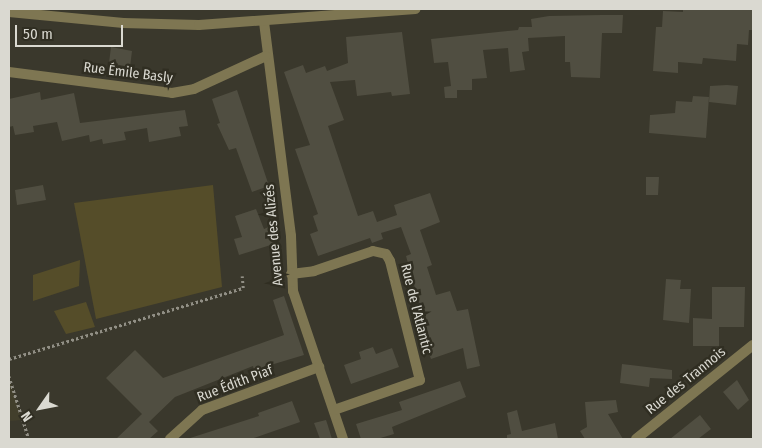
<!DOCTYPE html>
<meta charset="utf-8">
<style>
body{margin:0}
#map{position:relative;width:762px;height:448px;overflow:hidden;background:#3a382c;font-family:"Fira Sans Condensed",sans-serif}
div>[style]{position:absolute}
.built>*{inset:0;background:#423f2c}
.green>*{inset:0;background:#554d29}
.building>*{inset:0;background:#504e41}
.path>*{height:2.5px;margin-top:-1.25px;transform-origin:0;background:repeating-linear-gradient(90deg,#918f85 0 2.5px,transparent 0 5px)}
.minor>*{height:10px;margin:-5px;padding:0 5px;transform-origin:5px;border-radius:5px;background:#7e7652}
.tertiary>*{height:10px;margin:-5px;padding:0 5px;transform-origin:5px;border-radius:5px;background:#7e7652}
span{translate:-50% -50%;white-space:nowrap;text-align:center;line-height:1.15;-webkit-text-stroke:5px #302e22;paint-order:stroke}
.street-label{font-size:14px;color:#dad9d1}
.frame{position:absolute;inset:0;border:10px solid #dad9d1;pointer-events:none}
.north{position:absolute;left:15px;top:383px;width:50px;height:50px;-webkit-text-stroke:4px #302e22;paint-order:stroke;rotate:237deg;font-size:14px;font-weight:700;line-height:20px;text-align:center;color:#dad9d1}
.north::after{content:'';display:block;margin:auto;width:18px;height:22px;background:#dad9d1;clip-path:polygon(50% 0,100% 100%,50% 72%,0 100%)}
.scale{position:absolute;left:15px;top:25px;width:108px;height:22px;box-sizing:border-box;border:2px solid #dad9d1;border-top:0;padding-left:6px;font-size:15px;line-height:18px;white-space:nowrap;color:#dad9d1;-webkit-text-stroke:4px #302e22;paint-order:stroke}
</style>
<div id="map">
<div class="built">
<i style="clip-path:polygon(9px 377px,22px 420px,9px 421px)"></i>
</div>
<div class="green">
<i style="clip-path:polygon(213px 185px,222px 287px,96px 319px,74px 203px)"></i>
<i style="clip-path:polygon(80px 260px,79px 286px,33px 301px,33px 275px)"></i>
<i style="clip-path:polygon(86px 302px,95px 327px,66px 334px,54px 311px)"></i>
</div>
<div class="building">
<i style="clip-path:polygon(683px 9px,753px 9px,753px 30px,749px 30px,748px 45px,737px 44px,736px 61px,703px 58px,702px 64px,678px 62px,678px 73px,653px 71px,656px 27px,662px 27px,663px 11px,683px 12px)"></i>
<i style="clip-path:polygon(602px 15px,623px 15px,622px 33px,602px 33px,600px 78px,571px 77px,570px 62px,565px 62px,565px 36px,528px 38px,529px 51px,522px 52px,525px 70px,510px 72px,508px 48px,483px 50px,487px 78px,472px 79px,472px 90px,457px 90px,457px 98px,445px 98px,444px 87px,451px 86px,448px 62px,434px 63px,431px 39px,518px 30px,519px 27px,532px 27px,531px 19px,549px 16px)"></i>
<i style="clip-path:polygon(402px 32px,410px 94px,392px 96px,391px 92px,357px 96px,355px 80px,330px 82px,344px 120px,328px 126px,358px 216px,373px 211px,377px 222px,397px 215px,394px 205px,430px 193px,440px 222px,420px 230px,432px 265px,427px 267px,436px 295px,450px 291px,457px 311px,468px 309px,480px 366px,467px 369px,463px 348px,431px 359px,425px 343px,430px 341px,406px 256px,411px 254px,401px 227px,381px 233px,383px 239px,372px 243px,370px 238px,318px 256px,310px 234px,318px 231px,313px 216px,318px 214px,295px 149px,310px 145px,284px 72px,303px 65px,306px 73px,325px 66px,327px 71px,348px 63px,346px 37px)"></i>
<i style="clip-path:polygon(111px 47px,132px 51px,130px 67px,109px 63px)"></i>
<i style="clip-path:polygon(727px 85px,738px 86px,736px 105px,709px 102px,710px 86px)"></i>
<i style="clip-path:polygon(237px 90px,269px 186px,252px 192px,236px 148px,229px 150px,217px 124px,220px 123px,212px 99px)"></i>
<i style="clip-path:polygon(40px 92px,41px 100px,74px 93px,80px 123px,185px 110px,188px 126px,179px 127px,181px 136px,149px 142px,147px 128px,124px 132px,126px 140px,103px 144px,102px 139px,90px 142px,89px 135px,62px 141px,57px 122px,33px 126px,34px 132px,15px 135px,13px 126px,9px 127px,9px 99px)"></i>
<i style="clip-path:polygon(693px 96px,709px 97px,706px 138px,649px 133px,650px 115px,675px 113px,676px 101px,692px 102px)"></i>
<i style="clip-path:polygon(646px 177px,659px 177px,658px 195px,646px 195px)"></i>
<i style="clip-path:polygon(43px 185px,46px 200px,17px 205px,15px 190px)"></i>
<i style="clip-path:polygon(256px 209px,264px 229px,271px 226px,277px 243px,239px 255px,234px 239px,242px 237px,235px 216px)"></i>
<i style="clip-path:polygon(666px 279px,681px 280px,680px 289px,691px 289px,689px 323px,663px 320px)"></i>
<i style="clip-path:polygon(712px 287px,745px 287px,744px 327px,719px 327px,719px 346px,693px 346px,693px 318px,712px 319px)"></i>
<i style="clip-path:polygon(284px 296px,304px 355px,254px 370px,253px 366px,175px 397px,149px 422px,158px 431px,149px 439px,116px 439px,142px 414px,106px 378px,135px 350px,163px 378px,259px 344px,284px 335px,273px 300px)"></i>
<i style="clip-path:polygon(373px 347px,376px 354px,392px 348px,399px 367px,351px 384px,344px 365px,361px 359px,359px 352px)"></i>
<i style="clip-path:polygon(622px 364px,672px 370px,672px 379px,650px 378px,649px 387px,620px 383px)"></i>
<i style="clip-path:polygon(737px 380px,749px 400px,738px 410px,723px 392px)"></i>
<i style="clip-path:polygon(460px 381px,466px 397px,392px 427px,394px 434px,377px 439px,361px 439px,356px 424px,402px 410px,399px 402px)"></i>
<i style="clip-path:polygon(616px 400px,618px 412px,608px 414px,623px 439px,585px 439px,580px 431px,587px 427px,585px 402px)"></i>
<i style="clip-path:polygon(292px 401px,300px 422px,251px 439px,187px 439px,259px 416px,258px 413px)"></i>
<i style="clip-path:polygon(517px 410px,522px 431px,555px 423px,558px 439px,507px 439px,507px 435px,511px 434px,507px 413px)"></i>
<i style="clip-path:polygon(700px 415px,711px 429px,698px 439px,670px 439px)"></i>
<i style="clip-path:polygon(326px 420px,328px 426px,332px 439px,320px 439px,314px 423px)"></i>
</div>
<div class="path">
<i style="left:9px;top:359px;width:245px;rotate:-16.9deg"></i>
<i style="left:243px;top:288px;width:12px;rotate:-95deg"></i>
<i style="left:9px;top:376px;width:66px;rotate:72.4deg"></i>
</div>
<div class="minor">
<i style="left:264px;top:22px;width:216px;rotate:82.8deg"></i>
<i style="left:291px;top:236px;width:55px;rotate:87.9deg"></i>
<i style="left:293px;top:291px;width:156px;rotate:71.3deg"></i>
<i style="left:9px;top:72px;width:164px;rotate:7.3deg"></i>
<i style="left:172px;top:93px;width:22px;rotate:-10deg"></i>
<i style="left:194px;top:89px;width:79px;rotate:-24.6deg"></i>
<i style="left:291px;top:274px;width:23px;rotate:-7deg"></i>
<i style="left:314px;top:271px;width:62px;rotate:-18.7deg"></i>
<i style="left:373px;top:251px;width:13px;rotate:13deg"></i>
<i style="left:386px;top:254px;width:8px;rotate:60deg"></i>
<i style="left:390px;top:261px;width:123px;rotate:75.9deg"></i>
<i style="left:420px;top:380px;width:91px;rotate:160.8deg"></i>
<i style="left:170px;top:439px;width:43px;rotate:-42.2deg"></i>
<i style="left:202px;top:410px;width:125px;rotate:-20.2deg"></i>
</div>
<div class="tertiary">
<i style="left:9px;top:12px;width:115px;rotate:5.5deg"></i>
<i style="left:123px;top:23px;width:76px;rotate:1.5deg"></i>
<i style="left:199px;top:25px;width:217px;rotate:-4.2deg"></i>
<i style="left:636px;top:439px;width:150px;rotate:-38.8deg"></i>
</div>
<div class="street-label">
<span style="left:128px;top:73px;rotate:7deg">Rue Émile Basly</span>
<span style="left:274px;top:235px;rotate:-95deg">Avenue des Alizés</span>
<span style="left:416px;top:309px;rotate:76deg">Rue de l'Atlantic</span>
<span style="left:686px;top:381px;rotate:-39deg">Rue des Trannois</span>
<span style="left:235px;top:384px;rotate:-21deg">Rue Édith Piaf</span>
</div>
<div class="frame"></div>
<div class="north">N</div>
<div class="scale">50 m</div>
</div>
